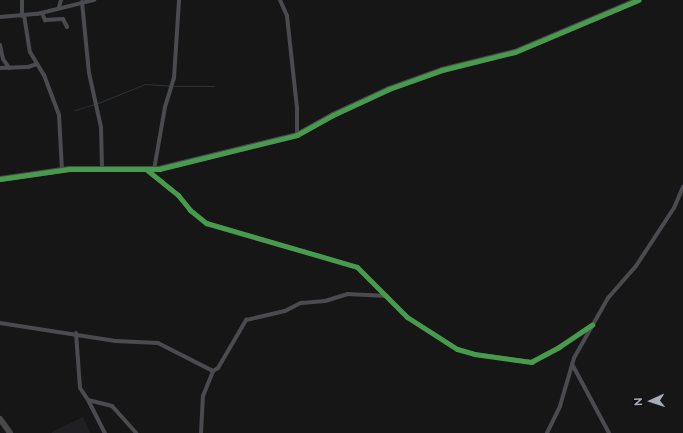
<!DOCTYPE html>
<style>
body{margin:0}
#map{position:relative;width:683px;height:433px;overflow:hidden;background:#161616;font-family:Raleway,sans-serif}
div>[style]{position:absolute}
.built>*{inset:0;background:#202022}
.stream>*{height:1px;margin:-0.5px;padding:0 0.5px;transform-origin:0.5px;border-radius:0.5px;background:#2c3339}
.street>*{height:4px;margin:-2px;padding:0 2px;transform-origin:2px;border-radius:2px;background:#4a4b4e}
.secondary>*{height:6px;margin:-3px;padding:0 3px;transform-origin:3px;border-radius:3px;background:#49494c}
.cycleway>*{height:5px;margin:-2.5px;padding:0 2.5px;transform-origin:2.5px;border-radius:2.5px;background:#469c4c}
span{translate:-50% -50%;white-space:nowrap;text-align:center;line-height:1.15;-webkit-text-stroke:3px #101012;paint-order:stroke}
.north{position:absolute;left:631px;top:381px;width:40px;height:40px;-webkit-text-stroke:3px #101012;paint-order:stroke;rotate:267deg;font-size:11px;font-weight:700;line-height:16px;text-align:center;color:#a8acb6}
.north::after{content:'';display:block;margin:auto;width:14px;height:18px;background:#a8acb6;clip-path:polygon(50% 0,100% 100%,50% 72%,0 100%)}
</style>
<div id="map">
<div class="built">
<i style="clip-path:polygon(83px 417px,90px 433px,52px 433px,52px 432px)"></i>
</div>
<div class="stream">
<i style="left:174px;top:86px;width:40px"></i>
<i style="left:98px;top:103px;width:51px;rotate:-22deg"></i>
<i style="left:145px;top:84px;width:26px;rotate:4deg"></i>
<i style="left:75px;top:110px;width:21px;rotate:-17deg"></i>
</div>
<div class="street">
<i style="left:280px;top:0;width:17px;rotate:66deg"></i>
<i style="left:287px;top:16px;width:93px;rotate:83.8deg"></i>
<i style="left:297px;top:108px;width:27px;rotate:90deg"></i>
<i style="left:82px;top:2px;width:71px;rotate:84.4deg"></i>
<i style="left:89px;top:73px;width:55px;rotate:77.5deg"></i>
<i style="left:101px;top:127px;width:41px;rotate:88.6deg"></i>
<i style="left:59px;top:7px;width:7px;rotate:-74deg"></i>
<i style="left:42px;top:13px;width:8px;rotate:67deg"></i>
<i style="left:45px;top:20px;width:18px;rotate:-3deg"></i>
<i style="left:63px;top:19px;width:9px;rotate:63deg"></i>
<i style="left:24px;top:15px;width:37px;rotate:81deg"></i>
<i style="left:30px;top:52px;width:27px;rotate:59deg"></i>
<i style="left:44px;top:75px;width:43px;rotate:69.4deg"></i>
<i style="left:59px;top:115px;width:55px;rotate:86.9deg"></i>
<i style="left:22px;top:16px;width:16px;rotate:-90deg"></i>
<i style="left:0;top:17px;width:37px;rotate:-5deg"></i>
<i style="left:37px;top:14px;width:59px;rotate:-13.8deg"></i>
<i style="left:0;top:45px;width:14px;rotate:78deg"></i>
<i style="left:3px;top:59px;width:11px;rotate:56deg"></i>
<i style="left:0;top:68px;width:28px;rotate:-2deg"></i>
<i style="left:28px;top:67px;width:9px;rotate:-18deg"></i>
<i style="left:147px;top:170px;width:40px;rotate:39deg"></i>
<i style="left:178px;top:195px;width:19px;rotate:51deg"></i>
<i style="left:190px;top:210px;width:21px;rotate:39deg"></i>
<i style="left:206px;top:223px;width:157px;rotate:16.2deg"></i>
<i style="left:357px;top:267px;width:71px;rotate:45deg"></i>
<i style="left:407px;top:317px;width:59px;rotate:32.6deg"></i>
<i style="left:457px;top:349px;width:18px;rotate:16deg"></i>
<i style="left:474px;top:354px;width:58px;rotate:8deg"></i>
<i style="left:531px;top:362px;width:32px;rotate:-28deg"></i>
<i style="left:559px;top:347px;width:40px;rotate:-34deg"></i>
<i style="left:154px;top:170px;width:64px;rotate:-80.1deg"></i>
<i style="left:165px;top:107px;width:30px;rotate:-73deg"></i>
<i style="left:174px;top:78px;width:78px;rotate:-86.3deg"></i>
<i style="left:0;top:323px;width:117px;rotate:8.8deg"></i>
<i style="left:116px;top:341px;width:42px;rotate:2.7deg"></i>
<i style="left:158px;top:343px;width:62px;rotate:27deg"></i>
<i style="left:213px;top:371px;width:6px;rotate:-31deg"></i>
<i style="left:218px;top:368px;width:56px;rotate:-59.7deg"></i>
<i style="left:246px;top:320px;width:40px;rotate:-13deg"></i>
<i style="left:285px;top:311px;width:18px;rotate:-27deg"></i>
<i style="left:301px;top:303px;width:24px;rotate:-5deg"></i>
<i style="left:325px;top:301px;width:24px;rotate:-17deg"></i>
<i style="left:348px;top:294px;width:39px;rotate:3deg"></i>
<i style="left:76px;top:333px;width:55px;rotate:85.8deg"></i>
<i style="left:80px;top:388px;width:14px;rotate:56deg"></i>
<i style="left:88px;top:400px;width:25px;rotate:14deg"></i>
<i style="left:112px;top:406px;width:36px;rotate:48deg"></i>
<i style="left:572px;top:364px;width:78px;rotate:61.8deg"></i>
<i style="left:88px;top:400px;width:37px;rotate:63deg"></i>
<i style="left:201px;top:433px;width:37px;rotate:-87deg"></i>
<i style="left:203px;top:396px;width:27px;rotate:-68deg"></i>
<i style="left:547px;top:433px;width:30px;rotate:-64deg"></i>
<i style="left:560px;top:406px;width:50px;rotate:-73.7deg"></i>
<i style="left:574px;top:358px;width:69px;rotate:-60.5deg"></i>
<i style="left:608px;top:298px;width:43px;rotate:-48.8deg"></i>
<i style="left:636px;top:266px;width:69px;rotate:-56.8deg"></i>
<i style="left:674px;top:208px;width:23px;rotate:-67deg"></i>
</div>
<div class="secondary">
<i style="left:0;top:179px;width:70px;rotate:-8.2deg"></i>
<i style="left:69px;top:169px;width:90px"></i>
<i style="left:159px;top:169px;width:142px;rotate:-13.8deg"></i>
<i style="left:297px;top:135px;width:41px;rotate:-29.1deg"></i>
<i style="left:333px;top:115px;width:62px;rotate:-24.9deg"></i>
<i style="left:389px;top:89px;width:56px;rotate:-19.7deg"></i>
<i style="left:442px;top:70px;width:75px;rotate:-13.9deg"></i>
<i style="left:515px;top:52px;width:134px;rotate:-22.9deg"></i>
<i style="left:0;top:419px;width:17px;rotate:54deg"></i>
</div>
<div class="cycleway">
<i style="left:147px;top:170px;width:40px;rotate:39deg"></i>
<i style="left:178px;top:195px;width:19px;rotate:51deg"></i>
<i style="left:190px;top:210px;width:21px;rotate:39deg"></i>
<i style="left:206px;top:223px;width:157px;rotate:16.2deg"></i>
<i style="left:357px;top:267px;width:71px;rotate:45deg"></i>
<i style="left:407px;top:317px;width:59px;rotate:32.6deg"></i>
<i style="left:457px;top:349px;width:18px;rotate:16deg"></i>
<i style="left:474px;top:354px;width:58px;rotate:8deg"></i>
<i style="left:531px;top:362px;width:32px;rotate:-28deg"></i>
<i style="left:559px;top:347px;width:40px;rotate:-34deg"></i>
<i style="left:0;top:179px;width:70px;rotate:-8.2deg"></i>
<i style="left:69px;top:169px;width:90px"></i>
<i style="left:159px;top:169px;width:142px;rotate:-13.8deg"></i>
<i style="left:297px;top:135px;width:41px;rotate:-29.1deg"></i>
<i style="left:333px;top:115px;width:62px;rotate:-24.9deg"></i>
<i style="left:389px;top:89px;width:56px;rotate:-19.7deg"></i>
<i style="left:442px;top:70px;width:75px;rotate:-13.9deg"></i>
<i style="left:515px;top:52px;width:134px;rotate:-22.9deg"></i>
</div>
<div class="north">N</div>
</div>
